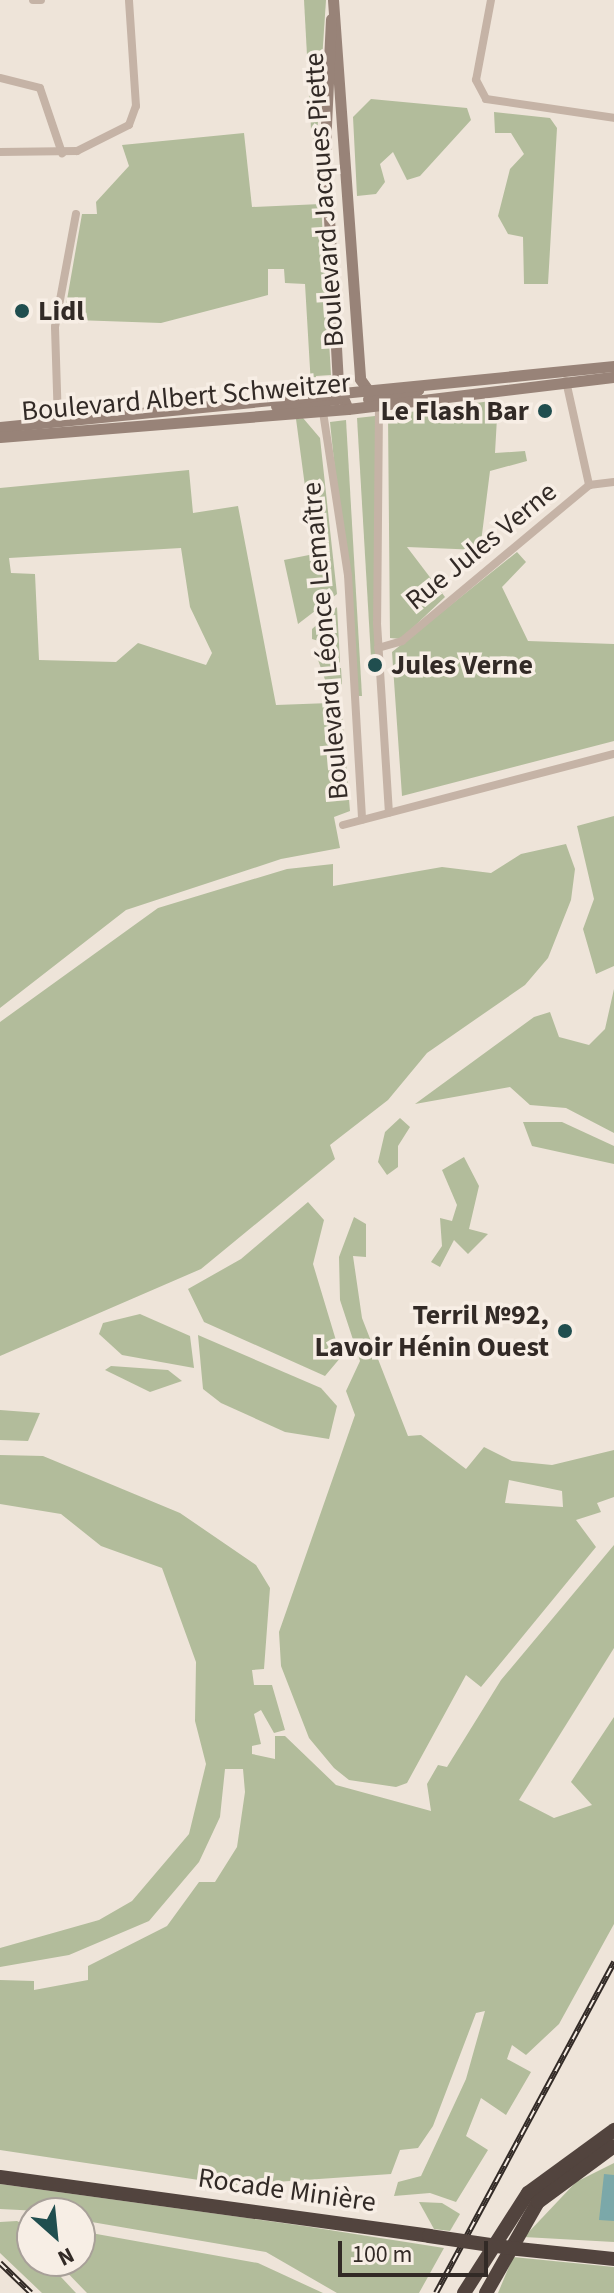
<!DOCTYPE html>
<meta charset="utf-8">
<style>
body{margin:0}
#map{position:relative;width:614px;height:2293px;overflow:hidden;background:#eee4d9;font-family:"Source Sans 3",sans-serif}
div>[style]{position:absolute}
.green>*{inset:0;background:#b2bc9b}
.water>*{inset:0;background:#7ba8a9}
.minor>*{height:8px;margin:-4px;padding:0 4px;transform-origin:4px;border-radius:4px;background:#c5b3a6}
.secondary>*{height:11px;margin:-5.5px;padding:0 5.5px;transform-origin:5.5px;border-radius:5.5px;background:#988378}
.motorway>*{height:14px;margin:-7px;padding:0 7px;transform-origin:7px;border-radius:7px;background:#52443e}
.rail>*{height:6px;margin-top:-3px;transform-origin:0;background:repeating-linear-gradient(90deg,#f7eee5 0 9px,#322a26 0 18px);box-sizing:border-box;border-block:2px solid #322a26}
.motorway-bridge>*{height:14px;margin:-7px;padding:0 7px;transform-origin:7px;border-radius:7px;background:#52443e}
.dots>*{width:22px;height:22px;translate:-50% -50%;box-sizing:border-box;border:4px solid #f7eee5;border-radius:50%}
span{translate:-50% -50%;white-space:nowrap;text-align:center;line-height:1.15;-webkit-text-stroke:7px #f7eee5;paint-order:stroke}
.street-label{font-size:28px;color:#322a26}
.poi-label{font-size:28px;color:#322a26;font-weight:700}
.left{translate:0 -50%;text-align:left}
.right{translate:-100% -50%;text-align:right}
.north{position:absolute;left:16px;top:2197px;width:80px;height:80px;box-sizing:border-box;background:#f7eee5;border:2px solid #a8a099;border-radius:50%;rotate:153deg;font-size:22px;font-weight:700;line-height:32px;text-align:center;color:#322a26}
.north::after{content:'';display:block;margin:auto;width:28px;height:36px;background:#204e4f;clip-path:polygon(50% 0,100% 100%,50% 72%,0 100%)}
.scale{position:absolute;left:338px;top:2241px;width:150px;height:36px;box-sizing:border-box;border:4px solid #322a26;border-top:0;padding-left:10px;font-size:24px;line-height:28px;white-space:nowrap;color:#322a26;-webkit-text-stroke:6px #f7eee5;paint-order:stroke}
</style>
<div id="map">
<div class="green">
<i style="clip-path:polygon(304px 0,326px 0,316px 151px,311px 129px)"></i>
<i style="clip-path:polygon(371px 99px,467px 108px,471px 120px,420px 176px,407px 180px,393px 152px,380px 164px,385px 182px,376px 194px,357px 196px,353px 117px)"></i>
<i style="clip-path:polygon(494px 112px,550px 118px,557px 128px,548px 284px,524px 284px,523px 237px,508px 234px,498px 216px,510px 169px,524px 154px,511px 133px,495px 133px)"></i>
<i style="clip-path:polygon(244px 133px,252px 207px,321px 204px,331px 375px,316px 376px,316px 385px,311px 386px,305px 284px,285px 283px,284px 269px,268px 269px,268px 295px,161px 323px,75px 320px,65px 311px,82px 214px,97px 214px,96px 202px,129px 166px,122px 145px)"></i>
<i style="clip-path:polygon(498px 400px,495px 453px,525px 451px,527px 461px,490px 471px,480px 550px,407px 547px,445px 597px,401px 639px,390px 638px,388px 415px)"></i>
<i style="clip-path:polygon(375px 416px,376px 657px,371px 657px,357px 418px)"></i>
<i style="clip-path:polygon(303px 418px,320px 438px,337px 594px,298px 624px,284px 560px,314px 554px,296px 419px)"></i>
<i style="clip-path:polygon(346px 420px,362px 696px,358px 696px,330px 422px)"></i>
<i style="clip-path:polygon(evenodd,189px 470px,193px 513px,238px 506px,276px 705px,330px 703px,342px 714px,350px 811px,334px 817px,340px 848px,281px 859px,126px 910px,0 1008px,0 488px,189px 470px,181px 548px,190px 607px,212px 653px,206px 665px,138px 643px,116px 662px,39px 660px,35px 574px,11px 573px,9px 558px,181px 548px)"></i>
<i style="clip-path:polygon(517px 552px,526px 562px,502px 587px,528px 641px,614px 644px,614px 741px,402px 796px,392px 652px)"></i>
<i style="clip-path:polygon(337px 607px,340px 662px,333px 668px,341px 668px,342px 684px,329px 691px,317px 657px,322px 642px,312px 639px,312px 629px)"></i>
<i style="clip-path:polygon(614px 816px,614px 966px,596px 974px,583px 929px,594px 899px,577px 826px)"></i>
<i style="clip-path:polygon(566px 844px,575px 869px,571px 900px,548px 958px,525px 985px,427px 1053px,388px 1100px,330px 1145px,335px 1159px,201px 1269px,0 1356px,0 1022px,158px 908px,287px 869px,333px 864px,333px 886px,442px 867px,491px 873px,521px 854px)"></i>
<i style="clip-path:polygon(614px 989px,614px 1133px,566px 1108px,530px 1105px,510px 1087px,415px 1104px,534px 1017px,550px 1012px,559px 1037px,589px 1045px,605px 1029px)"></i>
<i style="clip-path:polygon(400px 1118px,410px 1127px,398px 1146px,398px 1167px,387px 1175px,378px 1162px,385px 1132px)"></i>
<i style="clip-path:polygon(523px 1122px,562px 1122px,614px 1146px,614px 1164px,532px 1146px)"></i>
<i style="clip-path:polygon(464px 1157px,479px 1186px,469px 1229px,488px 1234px,468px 1254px,454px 1240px,440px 1267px,431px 1262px,442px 1246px,440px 1218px,452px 1221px,457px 1205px,442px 1170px)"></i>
<i style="clip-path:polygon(308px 1202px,324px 1220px,313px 1264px,341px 1357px,325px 1376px,204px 1322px,188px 1289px,241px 1259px)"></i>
<i style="clip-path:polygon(evenodd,354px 1217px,366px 1224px,366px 1257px,353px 1256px,362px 1318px,408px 1436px,421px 1435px,466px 1469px,484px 1447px,512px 1461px,552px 1465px,614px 1450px,614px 1497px,597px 1503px,601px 1512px,576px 1520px,596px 1547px,481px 1687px,466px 1675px,407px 1783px,396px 1787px,349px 1780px,334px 1768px,309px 1738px,281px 1666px,279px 1632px,355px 1415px,346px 1391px,360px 1361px,340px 1300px,339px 1257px,354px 1217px,509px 1480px,562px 1491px,563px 1507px,505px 1503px,509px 1480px)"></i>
<i style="clip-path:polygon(140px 1314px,190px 1336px,194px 1368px,122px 1355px,99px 1334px,103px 1323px)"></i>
<i style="clip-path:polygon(198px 1335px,321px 1388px,337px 1406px,329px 1439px,285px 1432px,221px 1403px,203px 1389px)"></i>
<i style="clip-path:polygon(111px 1366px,168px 1370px,182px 1381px,150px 1392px,105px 1370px)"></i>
<i style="clip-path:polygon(0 1410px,40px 1413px,28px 1441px,0 1440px)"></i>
<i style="clip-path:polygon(0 1455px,43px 1456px,180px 1513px,256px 1565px,270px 1588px,264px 1669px,252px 1670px,254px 1685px,272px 1685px,285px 1730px,274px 1733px,261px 1710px,254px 1714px,261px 1744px,252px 1746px,252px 1754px,275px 1759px,275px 1736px,285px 1736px,336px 1785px,431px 1811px,427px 1784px,438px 1765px,447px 1767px,501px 1680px,614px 1545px,614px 1648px,519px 1800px,554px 1818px,592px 1805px,571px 1782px,614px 1717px,614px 1924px,559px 2024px,526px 2055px,512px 2045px,507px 2059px,531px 2072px,506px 2115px,481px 2098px,466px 2136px,488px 2150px,456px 2202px,430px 2193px,394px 2196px,398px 2182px,421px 2176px,466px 2079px,485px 2011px,476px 2013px,433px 2126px,418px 2148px,400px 2150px,391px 2174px,232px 2185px,0 2150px,0 1980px,34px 1981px,34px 1990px,88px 1980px,88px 1966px,167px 1926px,199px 1882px,215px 1882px,237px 1847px,245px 1792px,243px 1769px,225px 1769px,220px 1817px,199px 1862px,149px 1921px,69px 1955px,0 1967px,0 1948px,99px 1920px,132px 1901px,189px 1834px,206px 1764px,195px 1721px,196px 1662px,162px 1568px,101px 1546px,61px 1514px,0 1504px)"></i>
<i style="clip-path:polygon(614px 2163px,614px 2242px,524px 2237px,576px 2182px)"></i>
<i style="clip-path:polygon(0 2184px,304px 2226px,444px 2248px,419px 2293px,337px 2293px,266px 2252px,80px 2220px,80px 2213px,0 2209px)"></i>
<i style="clip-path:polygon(419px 2202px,442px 2203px,460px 2214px,450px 2231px,434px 2229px)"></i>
<i style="clip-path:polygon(17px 2221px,32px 2229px,32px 2261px,46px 2261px,76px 2293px,42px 2293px,0 2253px,0 2222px)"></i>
<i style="clip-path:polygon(80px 2231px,258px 2263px,323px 2293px,87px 2293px,56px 2261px,80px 2261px)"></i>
<i style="clip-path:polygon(513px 2257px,614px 2267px,614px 2293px,498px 2293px)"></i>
</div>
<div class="water">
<i style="clip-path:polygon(604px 2174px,614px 2175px,614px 2221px,599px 2220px)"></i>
</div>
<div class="minor">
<i style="left:33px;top:0;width:8px"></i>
<i style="left:491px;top:0;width:81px;rotate:100.6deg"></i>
<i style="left:476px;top:80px;width:21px;rotate:62deg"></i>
<i style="left:486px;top:99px;width:129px;rotate:8.4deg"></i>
<i style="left:0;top:78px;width:41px;rotate:14deg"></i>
<i style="left:40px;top:88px;width:69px;rotate:71.3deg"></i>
<i style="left:0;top:152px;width:77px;rotate:-0.7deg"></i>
<i style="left:77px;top:151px;width:58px;rotate:-26.6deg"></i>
<i style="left:129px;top:125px;width:20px;rotate:-70deg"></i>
<i style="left:136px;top:106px;width:106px;rotate:-93.8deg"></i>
<i style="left:566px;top:381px;width:107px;rotate:77.5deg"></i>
<i style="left:379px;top:405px;width:218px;rotate:90.5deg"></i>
<i style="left:377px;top:623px;width:190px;rotate:86.4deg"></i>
<i style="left:323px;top:412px;width:165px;rotate:81.3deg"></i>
<i style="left:348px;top:575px;width:245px;rotate:86.7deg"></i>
<i style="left:58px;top:423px;width:96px;rotate:-91.8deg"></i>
<i style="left:55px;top:327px;width:115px;rotate:-79.5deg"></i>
<i style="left:378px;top:648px;width:25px;rotate:-16deg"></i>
<i style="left:402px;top:641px;width:244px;rotate:-39.8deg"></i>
<i style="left:589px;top:485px;width:25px;rotate:-7deg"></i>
<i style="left:343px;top:825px;width:280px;rotate:-14.7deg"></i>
</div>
<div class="secondary">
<i style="left:333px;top:0;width:380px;rotate:85.9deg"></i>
<i style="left:360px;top:379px;width:32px;rotate:54deg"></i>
<i style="left:331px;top:19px;width:125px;rotate:92.7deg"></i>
<i style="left:325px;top:144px;width:242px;rotate:86.9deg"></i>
<i style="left:338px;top:386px;width:25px;rotate:67deg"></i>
<i style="left:368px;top:399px;width:51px;rotate:-10.2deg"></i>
<i style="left:276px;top:406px;width:62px;rotate:-6.4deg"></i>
<i style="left:0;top:427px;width:617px;rotate:-5.67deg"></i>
<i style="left:0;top:437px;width:349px;rotate:-4.6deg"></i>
<i style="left:348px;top:409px;width:268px;rotate:-6.9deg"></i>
</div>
<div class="motorway">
<i style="left:0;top:2177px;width:433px;rotate:7.8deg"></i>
<i style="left:518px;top:2249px;width:97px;rotate:5.9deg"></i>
<i style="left:464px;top:2293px;width:119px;rotate:-57.4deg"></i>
<i style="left:528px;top:2193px;width:107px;rotate:-36.2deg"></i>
<i style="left:486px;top:2293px;width:105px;rotate:-60.3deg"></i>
<i style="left:538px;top:2202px;width:94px;rotate:-36.4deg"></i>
</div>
<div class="rail">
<i style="left:0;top:2263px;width:43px;rotate:44.1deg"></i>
<i style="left:436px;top:2293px;width:376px;rotate:-61.7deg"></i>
</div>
<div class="motorway-bridge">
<i style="left:429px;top:2236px;width:90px;rotate:8.3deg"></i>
</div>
<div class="dots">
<i style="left:22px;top:311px;background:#204e4f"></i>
<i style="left:545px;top:411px;background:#204e4f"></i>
<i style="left:375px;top:665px;background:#204e4f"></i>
<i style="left:565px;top:1331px;background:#204e4f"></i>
</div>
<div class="street-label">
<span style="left:324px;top:200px;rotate:-94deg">Boulevard Jacques Piette</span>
<span style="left:186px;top:397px;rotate:-5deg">Boulevard Albert Schweitzer</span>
<span style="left:481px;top:546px;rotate:-39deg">Rue Jules Verne</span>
<span style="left:325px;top:641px;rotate:-95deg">Boulevard Léonce Lemaître</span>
<span style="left:287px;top:2190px;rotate:8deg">Rocade Minière</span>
</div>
<div class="poi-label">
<span class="left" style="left:38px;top:311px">Lidl</span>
<span class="right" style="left:529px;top:411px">Le Flash Bar</span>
<span class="left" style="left:391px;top:665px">Jules Verne</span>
<span class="right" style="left:549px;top:1331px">Terril №92,<br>Lavoir Hénin Ouest</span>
</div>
<div class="north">N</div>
<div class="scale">100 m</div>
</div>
